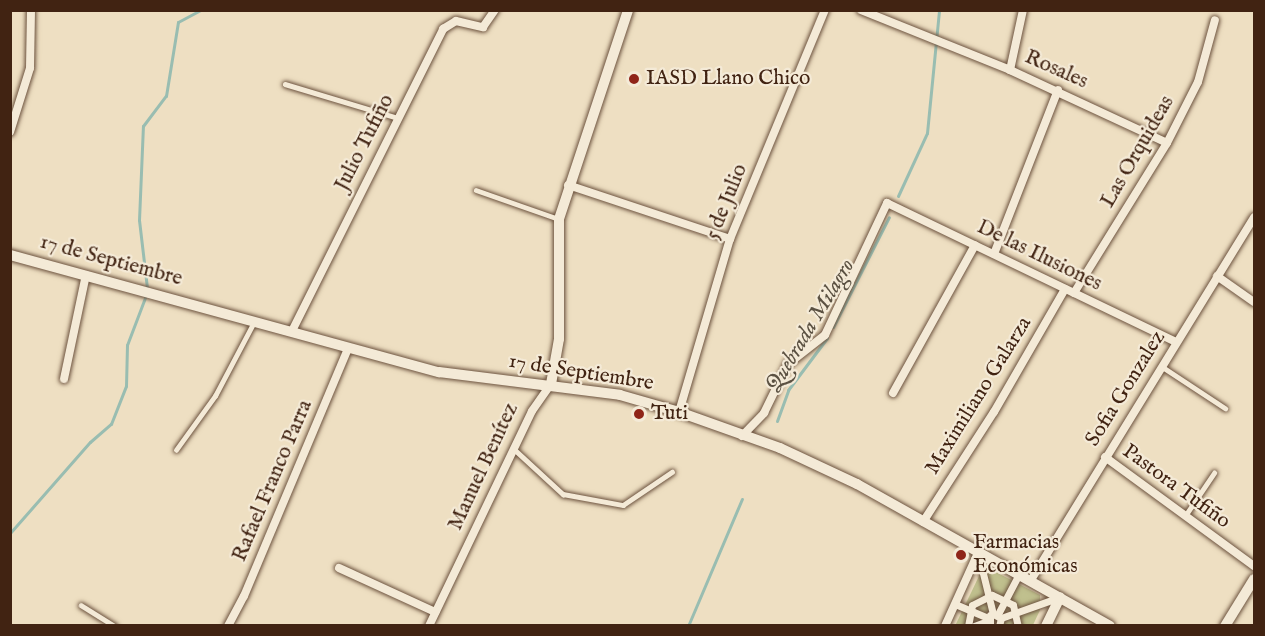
<!DOCTYPE html>
<meta charset="utf-8">
<style>
body{margin:0}
#map{position:relative;width:1265px;height:636px;overflow:hidden;background:#eedfc2;font-family:"IM FELL English",serif}
div>[style]{position:absolute}
.green>*{inset:0;background:#c0c08e}
.stream>*{height:3px;margin:-1.5px;padding:0 1.5px;transform-origin:1.5px;border-radius:1.5px;background:#99bdb1}
.roads{filter:drop-shadow(0 0 2px #6c523e) drop-shadow(0 0 2px #6c523e)}
.service>*{height:4.5px;margin:-2.25px;padding:0 2.25px;transform-origin:2.25px;border-radius:2.25px;background:#f4ead7}
.pedestrian>*{height:7px;margin:-3.5px;padding:0 3.5px;transform-origin:3.5px;border-radius:3.5px;background:#f4ead7}
.minor>*{height:8px;margin:-4px;padding:0 4px;transform-origin:4px;border-radius:4px;background:#f4ead7}
.tertiary>*{height:10px;margin:-5px;padding:0 5px;transform-origin:5px;border-radius:5px;background:#f4ead7}
.dots>*{width:16px;height:16px;translate:-50% -50%;box-sizing:border-box;border:3px solid #f4ead7;border-radius:50%}
span{translate:-50% -50%;white-space:nowrap;text-align:center;line-height:1.15;-webkit-text-stroke:4.5px #f4ead7;paint-order:stroke}
.street-label{font-size:21px;color:#412312}
.poi-label{font-size:21px;color:#412312}
.left{translate:0 -50%;text-align:left}
.water-label{font-size:22px;color:#5b5142;font-style:italic}
.frame{position:absolute;inset:0;border:12px solid #412312;pointer-events:none}
</style>
<div id="map">
<div class="green">
<i style="clip-path:polygon(990px 569px,1040px 595px,1040px 610px,1033px 625px,955px 626px,980px 574px)"></i>
</div>
<div class="stream">
<i style="left:898px;top:196px;width:69px;rotate:-65.3deg"></i>
<i style="left:927px;top:133px;width:124px;rotate:-84.4deg"></i>
<i style="left:147px;top:288px;width:68px;rotate:-96.7deg"></i>
<i style="left:139px;top:220px;width:94px;rotate:-87.6deg"></i>
<i style="left:143px;top:126px;width:38px;rotate:-53deg"></i>
<i style="left:166px;top:96px;width:75px;rotate:-80.8deg"></i>
<i style="left:178px;top:22px;width:26px;rotate:-28deg"></i>
<i style="left:833px;top:327px;width:123px;rotate:-63deg"></i>
<i style="left:777px;top:421px;width:33px;rotate:-70deg"></i>
<i style="left:788px;top:390px;width:65px;rotate:-53.1deg"></i>
<i style="left:10px;top:533px;width:121px;rotate:-48.7deg"></i>
<i style="left:90px;top:442px;width:28px;rotate:-41deg"></i>
<i style="left:111px;top:424px;width:41px;rotate:-68.5deg"></i>
<i style="left:126px;top:386px;width:41px;rotate:-88.6deg"></i>
<i style="left:127px;top:345px;width:53px;rotate:-69.2deg"></i>
<i style="left:688px;top:626px;width:138px;rotate:-67deg"></i>
</div>
<div class="roads">
<div class="service">
<i style="left:285px;top:84px;width:118px;rotate:16.7deg"></i>
<i style="left:476px;top:190px;width:88px;rotate:19.3deg"></i>
<i style="left:1161px;top:366px;width:77px;rotate:33.3deg"></i>
<i style="left:514px;top:449px;width:67px;rotate:42.6deg"></i>
<i style="left:563px;top:494px;width:61px;rotate:10.4deg"></i>
<i style="left:623px;top:505px;width:59px;rotate:-34deg"></i>
<i style="left:176px;top:450px;width:67px;rotate:-54.2deg"></i>
<i style="left:215px;top:396px;width:84px;rotate:-62.2deg"></i>
<i style="left:1185px;top:516px;width:52px;rotate:-56deg"></i>
<i style="left:81px;top:605px;width:40px;rotate:32deg"></i>
</div>
<div class="pedestrian">
<i style="left:978px;top:553px;width:63px;rotate:76.2deg"></i>
<i style="left:993px;top:614px;width:9px;rotate:27deg"></i>
<i style="left:1001px;top:618px;width:8px;rotate:104deg"></i>
<i style="left:955px;top:604px;width:36px;rotate:23deg"></i>
<i style="left:998px;top:614px;width:45px;rotate:-62.3deg"></i>
<i style="left:1001px;top:618px;width:63px;rotate:-19.6deg"></i>
<i style="left:968px;top:626px;width:21px;rotate:-79deg"></i>
<i style="left:972px;top:605px;width:22px;rotate:-27deg"></i>
<i style="left:992px;top:595px;width:23px;rotate:25deg"></i>
<i style="left:1013px;top:605px;width:22px;rotate:77deg"></i>
<i style="left:974px;top:626px;width:15px;rotate:-20deg"></i>
<i style="left:990px;top:626px;width:11px;rotate:-90deg"></i>
</div>
<div class="minor">
<i style="left:861px;top:10px;width:161px;rotate:21.9deg"></i>
<i style="left:1010px;top:70px;width:173px;rotate:24.9deg"></i>
<i style="left:1010px;top:70px;width:61px;rotate:-77.8deg"></i>
<i style="left:10px;top:132px;width:67px;rotate:-72.6deg"></i>
<i style="left:30px;top:68px;width:58px;rotate:-89deg"></i>
<i style="left:568px;top:185px;width:171px;rotate:18.4deg"></i>
<i style="left:994px;top:254px;width:176px;rotate:-68.7deg"></i>
<i style="left:1217px;top:276px;width:45px;rotate:35.1deg"></i>
<i style="left:1074px;top:293px;width:176px;rotate:-58.2deg"></i>
<i style="left:1167px;top:143px;width:68px;rotate:-63.1deg"></i>
<i style="left:1198px;top:82px;width:64px;rotate:-74.7deg"></i>
<i style="left:292px;top:331px;width:338px;rotate:-63.4deg"></i>
<i style="left:443px;top:29px;width:15px;rotate:-32deg"></i>
<i style="left:456px;top:21px;width:28px;rotate:13deg"></i>
<i style="left:483px;top:27px;width:21px;rotate:-55deg"></i>
<i style="left:64px;top:379px;width:106px;rotate:-78.1deg"></i>
<i style="left:893px;top:393px;width:169px;rotate:-61deg"></i>
<i style="left:679px;top:412px;width:180px;rotate:-73.6deg"></i>
<i style="left:730px;top:239px;width:248px;rotate:-67.5deg"></i>
<i style="left:742px;top:436px;width:32px;rotate:-46deg"></i>
<i style="left:764px;top:413px;width:55px;rotate:-63.9deg"></i>
<i style="left:788px;top:364px;width:47px;rotate:-38.1deg"></i>
<i style="left:825px;top:335px;width:146px;rotate:-64.8deg"></i>
<i style="left:887px;top:203px;width:321px;rotate:25.7deg"></i>
<i style="left:1105px;top:457px;width:185px;rotate:36.2deg"></i>
<i style="left:923px;top:522px;width:131px;rotate:-57.2deg"></i>
<i style="left:994px;top:412px;width:142px;rotate:-60deg"></i>
<i style="left:339px;top:568px;width:106px;rotate:24.6deg"></i>
<i style="left:1031px;top:580px;width:426px;rotate:-58.4deg"></i>
<i style="left:228px;top:626px;width:34px;rotate:-62deg"></i>
<i style="left:244px;top:596px;width:268px;rotate:-67.2deg"></i>
<i style="left:429px;top:626px;width:238px;rotate:-64.4deg"></i>
<i style="left:532px;top:411px;width:33px;rotate:-55deg"></i>
<i style="left:945px;top:626px;width:80px;rotate:-65.7deg"></i>
</div>
<div class="tertiary">
<i style="left:10px;top:255px;width:445px;rotate:15.3deg"></i>
<i style="left:439px;top:372px;width:182px;rotate:7.2deg"></i>
<i style="left:620px;top:395px;width:61px;rotate:16.1deg"></i>
<i style="left:679px;top:412px;width:107px;rotate:19.6deg"></i>
<i style="left:780px;top:448px;width:85px;rotate:25.1deg"></i>
<i style="left:857px;top:484px;width:290px;rotate:29.3deg"></i>
<i style="left:551px;top:384px;width:46px;rotate:-79.9deg"></i>
<i style="left:559px;top:339px;width:120px;rotate:-90deg"></i>
<i style="left:559px;top:219px;width:220px;rotate:-71.7deg"></i>
<i style="left:1046px;top:626px;width:32px;rotate:-64deg"></i>
<i style="left:1225px;top:626px;width:55px;rotate:-58.3deg"></i>
</div>
</div>
<div class="dots">
<i style="left:634px;top:79px;background:#8f2418"></i>
<i style="left:639px;top:414px;background:#8f2418"></i>
<i style="left:961px;top:555px;background:#8f2418"></i>
</div>
<div class="street-label">
<span style="left:1056px;top:70px;rotate:24deg">Rosales</span>
<span style="left:365px;top:143px;rotate:-63deg">Julio Tufiño</span>
<span style="left:1138px;top:152px;rotate:-60deg">Las Orquideas</span>
<span style="left:727px;top:202px;rotate:-68deg">5 de Julio</span>
<span style="left:1039px;top:256px;rotate:26deg">De las Ilusiones</span>
<span style="left:111px;top:261px;rotate:15deg">17 de Septiembre</span>
<span style="left:581px;top:373px;rotate:9deg">17 de Septiembre</span>
<span style="left:1126px;top:389px;rotate:-58deg">Sofia Gonzalez</span>
<span style="left:979px;top:396px;rotate:-58deg">Maximiliano Galarza</span>
<span style="left:484px;top:467px;rotate:-65deg">Manuel Benítez</span>
<span style="left:273px;top:481px;rotate:-67deg">Rafael Franco Parra</span>
<span style="left:1176px;top:487px;rotate:36deg">Pastora Tufiño</span>
</div>
<div class="poi-label">
<span class="left" style="left:646px;top:79px">IASD Llano Chico</span>
<span class="left" style="left:651px;top:414px">Tuti</span>
<span class="left" style="left:973px;top:555px">Farmacias<br>Económicas</span>
</div>
<div class="water-label">
<span style="left:811px;top:326px;rotate:-59deg">Quebrada Milagro</span>
</div>
<div class="frame"></div>
</div>
